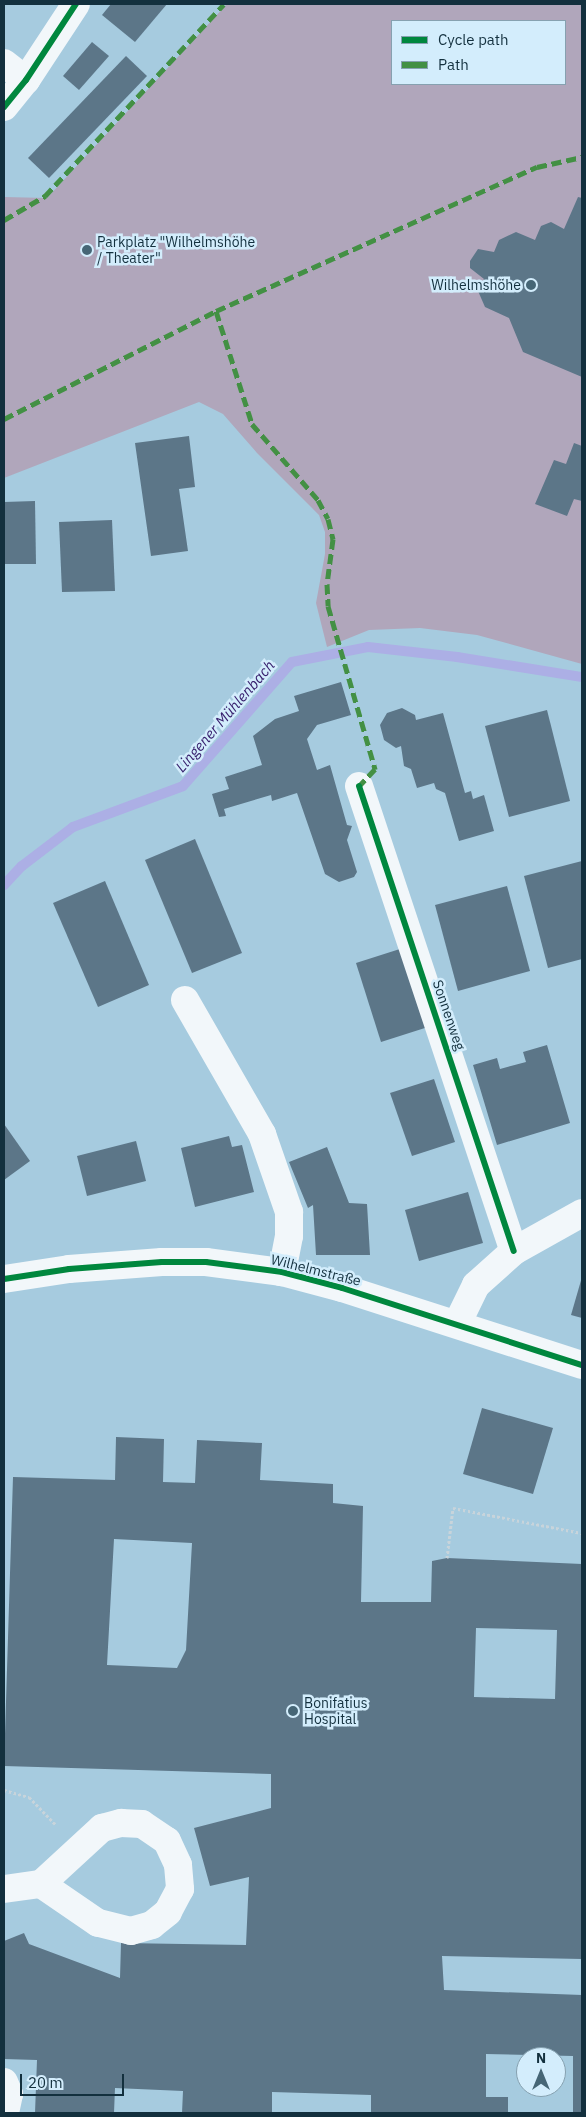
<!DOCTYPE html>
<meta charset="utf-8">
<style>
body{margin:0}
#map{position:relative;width:586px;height:2117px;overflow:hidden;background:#a6cbdf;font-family:"IBM Plex Sans",sans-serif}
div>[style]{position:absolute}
.green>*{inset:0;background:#b0a6bb}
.stream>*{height:10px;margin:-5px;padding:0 5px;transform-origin:5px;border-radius:5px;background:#acafe5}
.building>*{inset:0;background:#5c7688}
.path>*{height:3px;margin-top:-1.5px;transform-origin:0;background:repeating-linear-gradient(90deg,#c8d4db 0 2.5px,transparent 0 5px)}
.minor>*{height:28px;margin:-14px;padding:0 14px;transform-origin:14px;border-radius:14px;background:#f2f7fa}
.quiet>*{height:5px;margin-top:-2.5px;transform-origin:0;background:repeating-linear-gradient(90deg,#439044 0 10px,transparent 0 15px)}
.cycleway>*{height:6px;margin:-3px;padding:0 3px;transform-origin:3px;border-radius:3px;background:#00873e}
.dots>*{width:14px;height:14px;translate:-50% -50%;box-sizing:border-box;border:2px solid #d3edfc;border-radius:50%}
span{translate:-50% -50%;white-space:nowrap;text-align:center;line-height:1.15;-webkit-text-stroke:5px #d3edfc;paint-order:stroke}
.poi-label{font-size:14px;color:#13303e}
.left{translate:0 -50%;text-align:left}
.right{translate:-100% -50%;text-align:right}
.street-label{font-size:14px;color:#13303e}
.water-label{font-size:15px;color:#38216e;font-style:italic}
.frame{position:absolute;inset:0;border:5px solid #13303e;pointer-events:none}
.legend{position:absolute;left:391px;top:20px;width:175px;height:65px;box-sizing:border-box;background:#d3edfc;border:1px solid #86a1b0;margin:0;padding:6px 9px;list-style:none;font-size:15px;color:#13303e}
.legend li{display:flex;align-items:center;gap:10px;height:25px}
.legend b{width:25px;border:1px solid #86a1b0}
.north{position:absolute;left:516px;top:2047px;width:50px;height:50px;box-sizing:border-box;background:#d3edfc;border:1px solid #86a1b0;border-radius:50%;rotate:0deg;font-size:14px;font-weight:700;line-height:20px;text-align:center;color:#13303e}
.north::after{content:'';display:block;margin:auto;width:18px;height:22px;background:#466676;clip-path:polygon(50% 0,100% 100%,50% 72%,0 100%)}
.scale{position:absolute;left:20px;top:2074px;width:104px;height:22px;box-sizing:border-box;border:2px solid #13303e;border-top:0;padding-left:6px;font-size:15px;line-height:18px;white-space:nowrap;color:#13303e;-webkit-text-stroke:4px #d3edfc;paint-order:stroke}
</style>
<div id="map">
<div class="green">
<i style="clip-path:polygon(evenodd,227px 4px,582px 4px,582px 664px,477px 635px,420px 628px,369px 630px,327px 647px,316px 603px,325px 554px,325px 532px,319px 515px,257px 453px,223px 414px,199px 402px,4px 478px,4px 197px,47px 198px,227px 4px,392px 21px,565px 21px,565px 84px,392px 84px,392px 21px)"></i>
</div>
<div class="stream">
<i style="left:4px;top:885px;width:26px;rotate:-47deg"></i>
<i style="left:22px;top:866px;width:64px;rotate:-37.4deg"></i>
<i style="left:73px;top:827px;width:117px;rotate:-20.4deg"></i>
<i style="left:183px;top:786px;width:165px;rotate:-48.7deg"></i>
<i style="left:292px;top:662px;width:77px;rotate:-11.2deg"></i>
<i style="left:368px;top:647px;width:90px;rotate:6.4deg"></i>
<i style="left:457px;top:657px;width:127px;rotate:9.1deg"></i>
</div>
<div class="building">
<i style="clip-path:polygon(111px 4px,167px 4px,135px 42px,102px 15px)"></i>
<i style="clip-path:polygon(92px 42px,109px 56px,79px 90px,63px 76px)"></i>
<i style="clip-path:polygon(126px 56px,147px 76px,49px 178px,28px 158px)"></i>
<i style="clip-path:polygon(578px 197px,582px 198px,582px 377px,523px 352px,509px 318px,485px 307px,478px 291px,484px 279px,470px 268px,470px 261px,478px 249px,494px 252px,499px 240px,516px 232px,535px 240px,541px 226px,551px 222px,564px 229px)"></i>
<i style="clip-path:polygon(189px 436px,195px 487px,179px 489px,188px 551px,151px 556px,135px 443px)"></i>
<i style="clip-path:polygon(574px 443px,582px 446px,582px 501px,574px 499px,567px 516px,535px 504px,554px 460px,566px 464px)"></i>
<i style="clip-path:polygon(35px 501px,36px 564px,4px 564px,4px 502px)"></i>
<i style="clip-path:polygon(112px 520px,115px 591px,62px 592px,59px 522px)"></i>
<i style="clip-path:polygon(341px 682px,351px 715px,317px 725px,307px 739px,317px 770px,330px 765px,347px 825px,352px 826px,347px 840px,357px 872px,354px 877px,339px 882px,325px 874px,297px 793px,272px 801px,271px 795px,224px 809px,226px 816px,219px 817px,212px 794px,229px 789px,225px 777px,262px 765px,253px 736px,275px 719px,299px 711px,294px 696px)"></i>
<i style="clip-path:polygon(402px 708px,415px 715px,416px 720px,443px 713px,465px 793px,471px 791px,473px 799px,484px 795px,494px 831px,459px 841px,445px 793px,436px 789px,434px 783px,417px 788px,411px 769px,404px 766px,401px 746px,396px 748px,384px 740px,380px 725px,387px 713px)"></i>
<i style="clip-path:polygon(547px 710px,570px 801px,509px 817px,485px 726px)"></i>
<i style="clip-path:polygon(195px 839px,242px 953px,192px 973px,145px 860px)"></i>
<i style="clip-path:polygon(582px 861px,582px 959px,548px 968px,524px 876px)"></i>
<i style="clip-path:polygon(105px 881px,149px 985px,98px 1007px,53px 903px)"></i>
<i style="clip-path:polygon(507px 886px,530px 971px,458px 991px,435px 905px)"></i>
<i style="clip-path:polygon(403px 948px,428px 1027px,381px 1042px,356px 963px)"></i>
<i style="clip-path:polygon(547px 1045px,570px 1123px,497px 1145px,473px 1065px,497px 1058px,500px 1069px,526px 1062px,523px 1052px)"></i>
<i style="clip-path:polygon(434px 1079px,455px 1142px,412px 1156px,390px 1093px)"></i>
<i style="clip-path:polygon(4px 1124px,30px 1161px,4px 1180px)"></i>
<i style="clip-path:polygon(229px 1136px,232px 1147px,242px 1145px,254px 1192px,195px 1207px,181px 1148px)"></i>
<i style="clip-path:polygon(136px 1141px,146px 1181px,87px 1196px,77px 1156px)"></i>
<i style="clip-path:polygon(327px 1147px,349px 1203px,367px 1204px,370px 1255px,316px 1255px,313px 1205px,308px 1208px,289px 1162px)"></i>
<i style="clip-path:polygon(468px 1192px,483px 1243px,419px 1261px,405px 1210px)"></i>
<i style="clip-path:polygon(582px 1277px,582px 1318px,571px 1315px)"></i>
<i style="clip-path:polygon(482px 1408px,553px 1428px,533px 1494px,463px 1474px)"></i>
<i style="clip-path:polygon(evenodd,116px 1437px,164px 1439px,163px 1482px,195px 1483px,197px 1440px,262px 1443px,260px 1480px,333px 1484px,333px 1503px,363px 1506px,361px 1602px,431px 1602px,432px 1561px,447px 1558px,582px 1564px,582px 1959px,442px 1956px,444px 1990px,582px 1995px,582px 2113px,573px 2113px,573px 2056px,486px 2054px,486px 2097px,508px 2097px,508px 2113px,371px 2113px,371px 2095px,272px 2092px,272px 2113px,182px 2113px,183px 2091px,115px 2088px,114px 2113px,35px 2113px,37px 2060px,4px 2059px,4px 1941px,24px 1933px,29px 1944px,120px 1978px,121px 1943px,246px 1945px,249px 1877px,210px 1886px,194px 1828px,271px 1808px,271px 1774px,4px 1766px,13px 1477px,115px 1480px,116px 1437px,114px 1539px,192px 1543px,186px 1650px,177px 1668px,107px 1665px,114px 1539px,116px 1437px,476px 1628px,557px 1630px,555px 1699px,474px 1697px,476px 1628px)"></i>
</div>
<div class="path">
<i style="left:447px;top:1558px;width:50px;rotate:-83.2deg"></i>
<i style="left:453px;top:1508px;width:131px;rotate:11deg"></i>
<i style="left:4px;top:1790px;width:26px;rotate:16deg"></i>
<i style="left:29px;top:1797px;width:40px;rotate:46deg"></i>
</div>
<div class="minor">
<i style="left:4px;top:63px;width:28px;rotate:38deg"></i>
<i style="left:4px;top:107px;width:35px;rotate:-51deg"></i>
<i style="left:26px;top:80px;width:91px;rotate:-56.7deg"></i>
<i style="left:359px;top:786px;width:490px;rotate:71.6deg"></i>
<i style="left:185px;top:1000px;width:155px;rotate:60.1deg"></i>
<i style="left:262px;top:1134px;width:83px;rotate:70.9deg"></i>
<i style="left:289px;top:1212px;width:24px;rotate:90deg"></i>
<i style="left:289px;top:1236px;width:37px;rotate:101deg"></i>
<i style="left:4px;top:1279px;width:66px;rotate:-8.7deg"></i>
<i style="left:69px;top:1269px;width:93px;rotate:-4.3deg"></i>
<i style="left:162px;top:1262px;width:44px"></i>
<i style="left:206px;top:1262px;width:77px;rotate:7.5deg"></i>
<i style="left:282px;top:1272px;width:62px;rotate:14.9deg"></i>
<i style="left:342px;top:1288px;width:252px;rotate:17.8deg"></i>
<i style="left:457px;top:1324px;width:43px;rotate:-64deg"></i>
<i style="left:476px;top:1285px;width:51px;rotate:-41.8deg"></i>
<i style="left:514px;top:1251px;width:78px;rotate:-29.2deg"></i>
<i style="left:121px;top:1823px;width:21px;rotate:3deg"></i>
<i style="left:142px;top:1824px;width:30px;rotate:34deg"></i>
<i style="left:167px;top:1841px;width:26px;rotate:65deg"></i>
<i style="left:178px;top:1865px;width:24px;rotate:85deg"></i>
<i style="left:180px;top:1889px;width:26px;rotate:118deg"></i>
<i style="left:168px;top:1912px;width:21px;rotate:141deg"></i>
<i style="left:152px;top:1925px;width:22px;rotate:164deg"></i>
<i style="left:131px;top:1931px;width:34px;rotate:-166deg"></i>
<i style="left:98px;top:1923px;width:69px;rotate:-145.6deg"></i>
<i style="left:41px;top:1884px;width:83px;rotate:-42.6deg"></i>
<i style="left:102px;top:1828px;width:20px;rotate:-15deg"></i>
<i style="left:4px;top:1889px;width:37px;rotate:-8deg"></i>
<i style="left:4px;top:2082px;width:13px;rotate:67deg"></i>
<i style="left:9px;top:2094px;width:19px;rotate:102deg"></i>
</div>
<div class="quiet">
<i style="left:4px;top:220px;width:48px;rotate:-30.3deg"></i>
<i style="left:45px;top:196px;width:262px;rotate:-47deg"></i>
<i style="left:216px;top:311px;width:119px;rotate:72.3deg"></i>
<i style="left:252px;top:424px;width:101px;rotate:49deg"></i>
<i style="left:318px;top:500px;width:21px;rotate:62deg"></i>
<i style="left:328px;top:519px;width:21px;rotate:76deg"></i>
<i style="left:333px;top:539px;width:45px;rotate:97.6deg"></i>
<i style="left:327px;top:584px;width:22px;rotate:87deg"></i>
<i style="left:328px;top:606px;width:170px;rotate:73.9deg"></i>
<i style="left:375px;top:769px;width:23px;rotate:133deg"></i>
<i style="left:4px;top:419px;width:238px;rotate:-27deg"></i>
<i style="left:216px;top:311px;width:352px;rotate:-24.2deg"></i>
<i style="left:537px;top:167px;width:46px;rotate:-12.5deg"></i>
</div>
<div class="cycleway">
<i style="left:4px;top:107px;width:35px;rotate:-51deg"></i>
<i style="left:26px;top:80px;width:91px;rotate:-56.7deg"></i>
<i style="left:359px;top:786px;width:490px;rotate:71.6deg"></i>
<i style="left:4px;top:1279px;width:66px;rotate:-8.7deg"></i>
<i style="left:69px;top:1269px;width:93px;rotate:-4.3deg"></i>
<i style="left:162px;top:1262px;width:44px"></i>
<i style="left:206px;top:1262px;width:77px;rotate:7.5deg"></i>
<i style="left:282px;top:1272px;width:62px;rotate:14.9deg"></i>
<i style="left:342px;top:1288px;width:252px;rotate:17.8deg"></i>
</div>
<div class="dots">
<i style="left:87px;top:250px;background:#466676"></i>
<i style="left:531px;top:285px;background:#466676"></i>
<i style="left:293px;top:1711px;background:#466676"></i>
</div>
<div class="poi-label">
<span class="left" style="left:97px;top:250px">Parkplatz "Wilhelmshöhe<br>/ Theater"</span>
<span class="right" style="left:521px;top:285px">Wilhelmshöhe</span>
<span class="left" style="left:304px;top:1711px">Bonifatius<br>Hospital</span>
</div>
<div class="street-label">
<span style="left:449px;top:1015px;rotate:71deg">Sonnenweg</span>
<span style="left:316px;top:1270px;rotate:14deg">Wilhelmstraße</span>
</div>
<div class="water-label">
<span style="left:225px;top:716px;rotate:-49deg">Lingener Mühlenbach</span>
</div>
<div class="frame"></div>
<ul class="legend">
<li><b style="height:6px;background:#00873e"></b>Cycle path</li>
<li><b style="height:6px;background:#439044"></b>Path</li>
</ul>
<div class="north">N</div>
<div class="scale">20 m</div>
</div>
